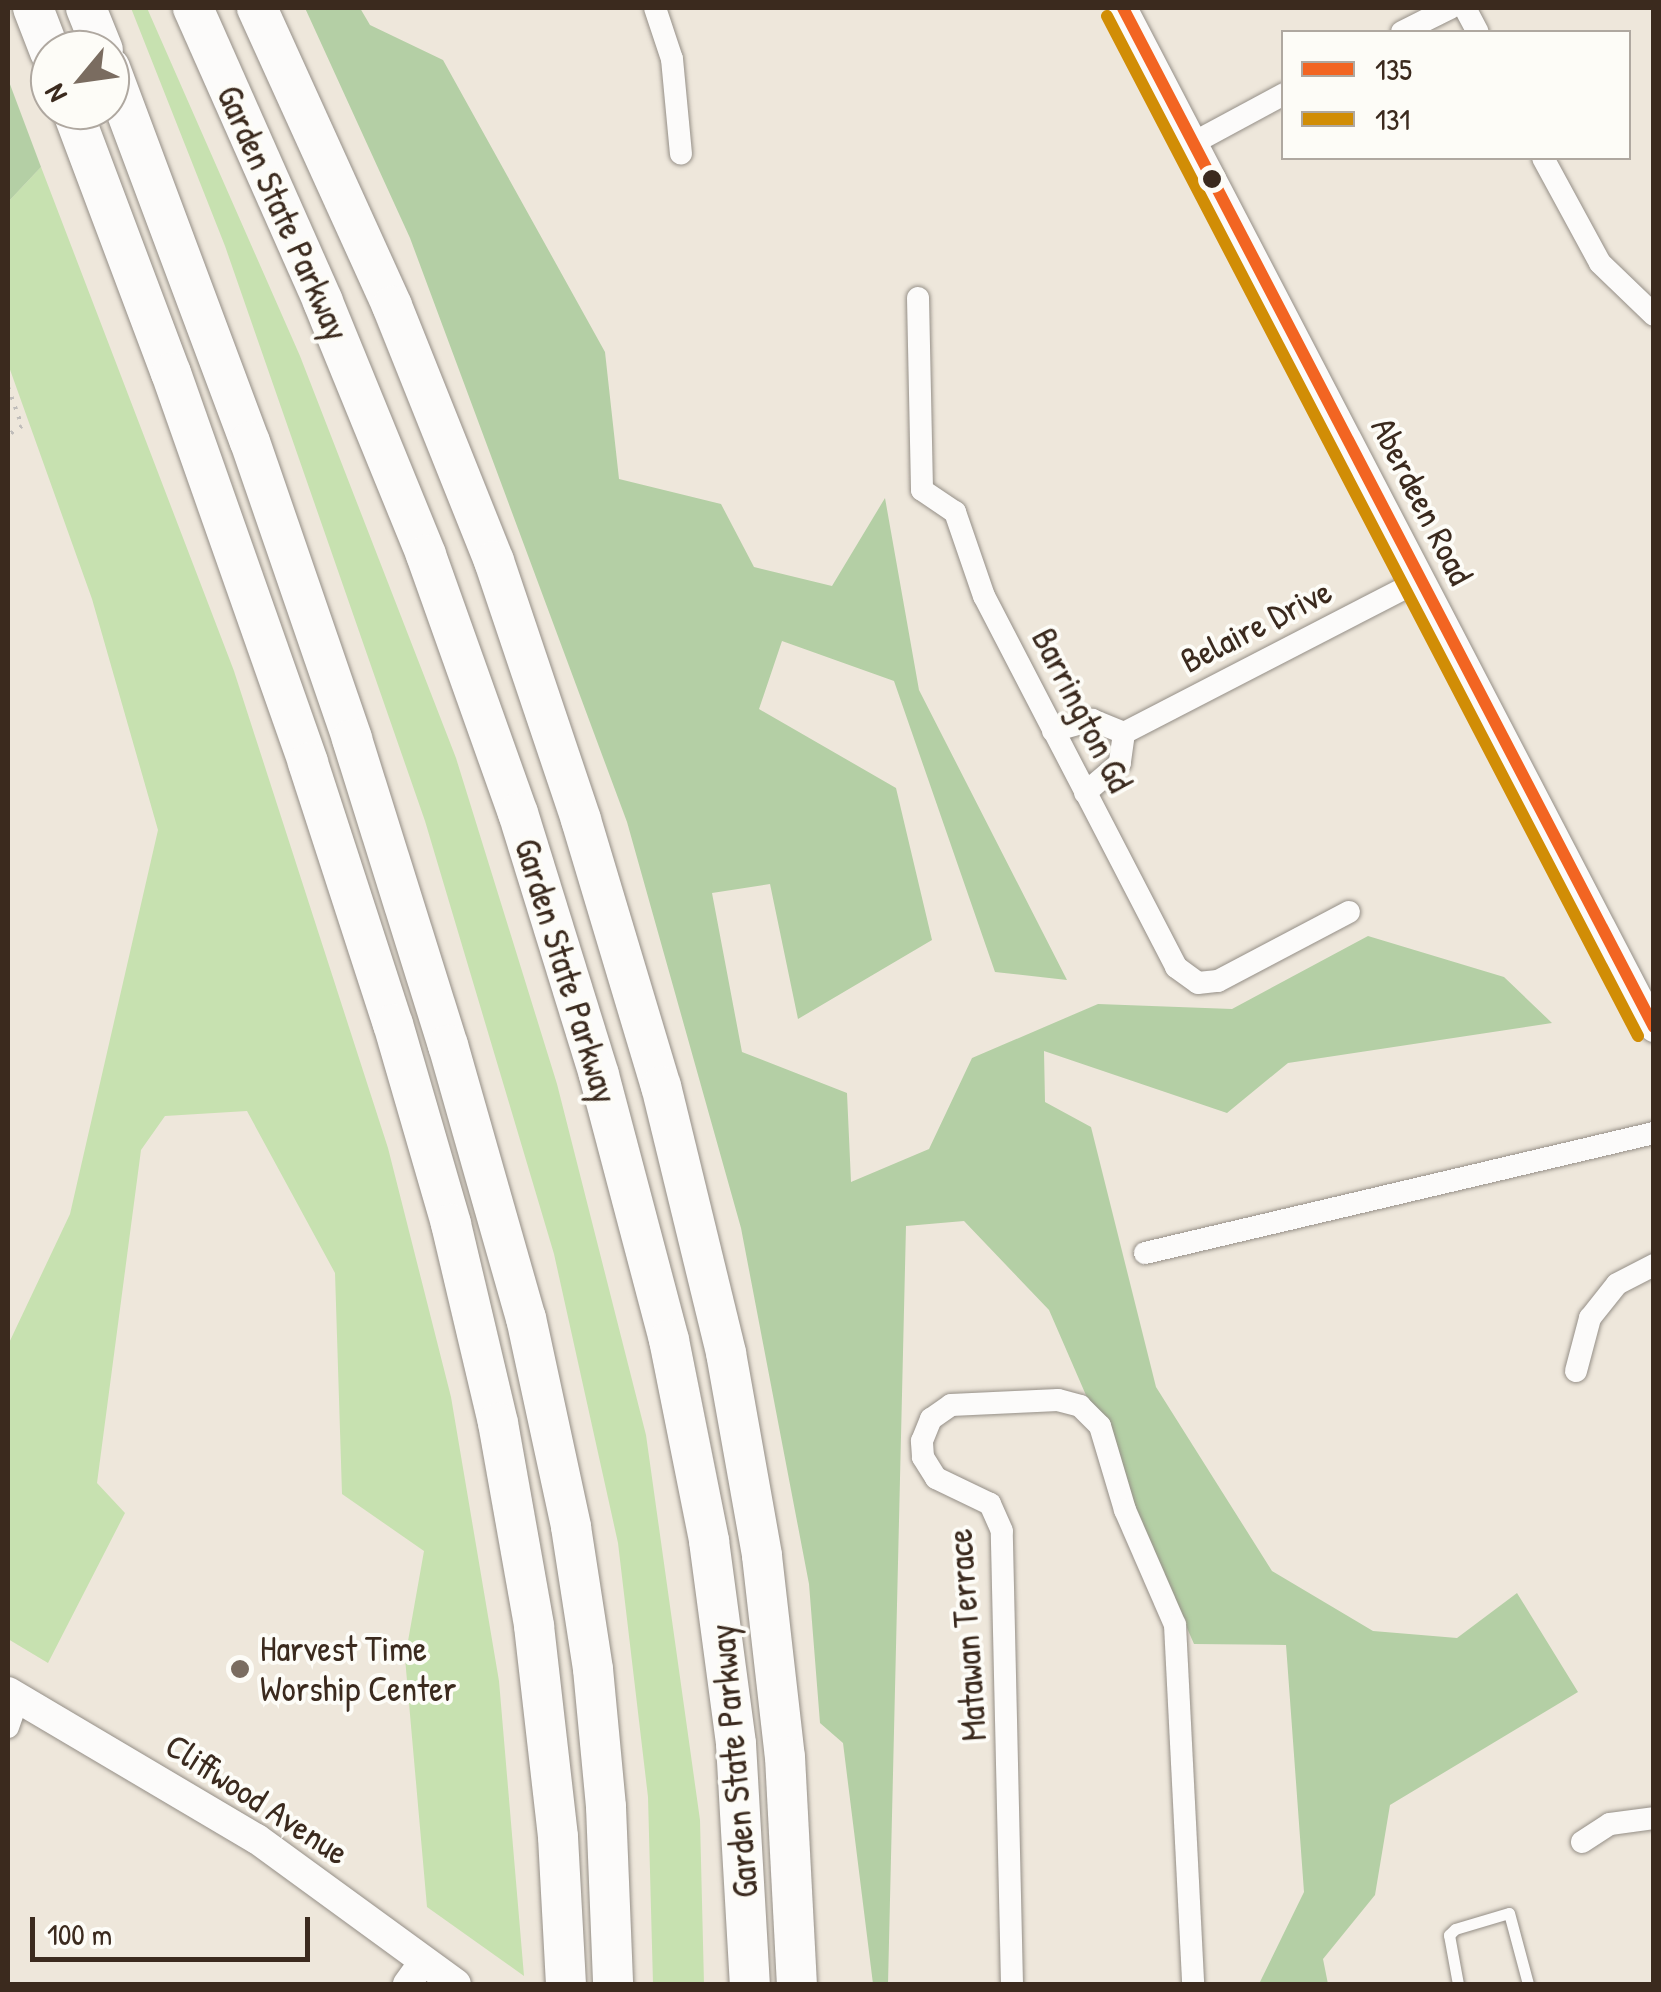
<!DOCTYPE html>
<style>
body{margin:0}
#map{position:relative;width:1661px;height:1992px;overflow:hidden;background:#eee7db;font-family:"Patrick Hand",sans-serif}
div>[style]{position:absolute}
.green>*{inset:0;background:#c7e1b0}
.forest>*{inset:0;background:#b4cfa5}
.path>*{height:4px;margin-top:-2px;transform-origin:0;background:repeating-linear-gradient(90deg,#c0bdba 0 2.5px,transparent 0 10.5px)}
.roads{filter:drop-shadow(0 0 2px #958f87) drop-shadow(0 0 2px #958f87)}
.service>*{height:11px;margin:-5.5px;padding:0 5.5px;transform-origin:5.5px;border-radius:5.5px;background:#fcfbfa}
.minor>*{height:22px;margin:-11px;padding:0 11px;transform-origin:11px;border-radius:11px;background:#fcfbfa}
.tertiary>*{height:28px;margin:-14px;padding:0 14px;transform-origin:14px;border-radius:14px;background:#fcfbfa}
.secondary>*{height:30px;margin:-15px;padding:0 15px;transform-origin:15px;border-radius:15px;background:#fcfbfa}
.motorway>*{height:40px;margin:-20px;padding:0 20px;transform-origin:20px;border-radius:20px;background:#fcfbfa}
.bus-1>*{height:12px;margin:-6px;padding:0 6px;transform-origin:6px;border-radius:6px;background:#f26522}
.bus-2>*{height:12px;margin:-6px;padding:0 6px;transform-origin:6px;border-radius:6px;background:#d18d06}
.dots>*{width:28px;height:28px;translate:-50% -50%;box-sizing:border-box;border:5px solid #fdfcf7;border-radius:50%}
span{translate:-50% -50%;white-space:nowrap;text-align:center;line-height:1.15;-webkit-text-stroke:8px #fdfcf7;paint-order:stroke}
.street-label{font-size:35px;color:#3b2a1e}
.poi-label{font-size:35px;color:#3b2a1e}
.left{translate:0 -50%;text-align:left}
.frame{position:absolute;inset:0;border:10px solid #3b2a1e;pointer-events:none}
.legend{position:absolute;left:1281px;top:30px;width:350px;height:130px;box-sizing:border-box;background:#fdfcf7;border:2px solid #afa8a0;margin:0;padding:12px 18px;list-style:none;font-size:30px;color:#3b2a1e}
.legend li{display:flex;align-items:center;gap:20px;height:50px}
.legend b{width:50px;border:2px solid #afa8a0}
.north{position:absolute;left:30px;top:30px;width:100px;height:100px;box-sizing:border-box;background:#fdfcf7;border:2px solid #afa8a0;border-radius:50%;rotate:241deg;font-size:28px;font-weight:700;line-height:40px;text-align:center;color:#3b2a1e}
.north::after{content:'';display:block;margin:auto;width:35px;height:45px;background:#7a6c60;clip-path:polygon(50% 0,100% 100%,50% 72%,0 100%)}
.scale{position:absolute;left:30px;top:1917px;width:280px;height:45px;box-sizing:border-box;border:5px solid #3b2a1e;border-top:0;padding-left:12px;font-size:30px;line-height:35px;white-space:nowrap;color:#3b2a1e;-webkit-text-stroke:8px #fdfcf7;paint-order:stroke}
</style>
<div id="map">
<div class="green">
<i style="clip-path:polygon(131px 8px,147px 8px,300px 356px,456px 758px,557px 1084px,646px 1435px,700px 1820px,704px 1984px,653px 1984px,648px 1797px,618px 1543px,554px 1254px,425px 821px,225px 246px)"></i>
<i style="clip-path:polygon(41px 167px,234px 671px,388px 1148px,451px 1397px,499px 1681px,524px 1976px,427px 1907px,405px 1658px,424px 1551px,342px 1494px,335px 1273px,247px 1111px,165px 1116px,141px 1150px,97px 1483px,125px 1513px,48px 1663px,8px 1639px,8px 1345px,70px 1214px,158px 830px,92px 599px,8px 364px,8px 202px)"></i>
</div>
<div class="forest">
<i style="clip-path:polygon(305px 8px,360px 8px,370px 25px,443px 60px,605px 352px,619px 479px,721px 504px,754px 567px,832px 586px,885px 498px,919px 690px,1067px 980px,995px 972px,894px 681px,782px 641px,759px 709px,896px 788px,932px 940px,798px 1019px,770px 884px,712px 893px,742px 1052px,847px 1093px,851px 1182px,929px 1149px,972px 1058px,1098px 1004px,1232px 1009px,1368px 936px,1504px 977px,1552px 1023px,1288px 1063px,1227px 1113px,1044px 1051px,1045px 1102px,1091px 1127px,1156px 1387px,1272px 1571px,1373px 1631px,1457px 1638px,1517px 1593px,1578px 1692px,1390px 1805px,1375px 1895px,1323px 1959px,1328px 1984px,1259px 1984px,1304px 1892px,1286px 1645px,1194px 1644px,1049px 1310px,964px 1221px,906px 1226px,888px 1984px,873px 1984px,843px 1743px,820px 1723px,809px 1584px,741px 1228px,627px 822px,410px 238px)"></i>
<i style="clip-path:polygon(8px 79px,41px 167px,8px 202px)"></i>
</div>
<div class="path">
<i style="left:8px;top:387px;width:41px;rotate:70.3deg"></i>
<i style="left:22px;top:426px;width:17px;rotate:147deg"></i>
</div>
<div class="roads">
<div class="service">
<i style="left:1458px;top:1984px;width:50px;rotate:-100.4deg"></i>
<i style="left:1449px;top:1935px;width:8px;rotate:-45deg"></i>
<i style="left:1455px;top:1929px;width:56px;rotate:-16.5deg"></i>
<i style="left:1509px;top:1913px;width:73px;rotate:75deg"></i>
</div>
<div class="minor">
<i style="left:655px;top:8px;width:54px;rotate:71.6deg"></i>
<i style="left:672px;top:59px;width:95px;rotate:84.6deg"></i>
<i style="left:1465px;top:8px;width:27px;rotate:62deg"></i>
<i style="left:1402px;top:32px;width:54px;rotate:-26.6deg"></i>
<i style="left:1195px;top:142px;width:101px;rotate:-28.3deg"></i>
<i style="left:1543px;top:158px;width:119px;rotate:61.5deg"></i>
<i style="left:1600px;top:263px;width:75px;rotate:43.9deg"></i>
<i style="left:918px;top:298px;width:192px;rotate:88.8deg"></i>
<i style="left:922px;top:490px;width:40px;rotate:34deg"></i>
<i style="left:955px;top:512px;width:89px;rotate:71deg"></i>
<i style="left:984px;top:596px;width:418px;rotate:62.6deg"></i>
<i style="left:1176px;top:967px;width:27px;rotate:36deg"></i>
<i style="left:1198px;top:983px;width:20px;rotate:-6deg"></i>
<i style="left:1218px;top:981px;width:148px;rotate:-27.8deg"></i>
<i style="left:1053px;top:731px;width:41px;rotate:-15.8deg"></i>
<i style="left:1092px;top:720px;width:35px;rotate:22deg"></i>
<i style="left:1124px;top:733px;width:30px;rotate:98deg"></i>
<i style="left:1120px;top:763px;width:46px;rotate:139.4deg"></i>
<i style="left:1124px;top:733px;width:332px;rotate:-27.3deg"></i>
<i style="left:1145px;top:1253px;width:523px;rotate:-13.27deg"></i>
<i style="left:1576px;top:1371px;width:55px;rotate:-75.2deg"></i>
<i style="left:1590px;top:1318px;width:43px;rotate:-51.5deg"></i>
<i style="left:1617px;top:1284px;width:42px;rotate:-27.2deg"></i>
<i style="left:8px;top:1727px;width:31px;rotate:-71deg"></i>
<i style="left:1582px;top:1842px;width:33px;rotate:-33deg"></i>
<i style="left:1610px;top:1824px;width:44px;rotate:-7.8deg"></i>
<i style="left:1012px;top:1984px;width:453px;rotate:-91.3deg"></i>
<i style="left:1002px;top:1531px;width:30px;rotate:-114deg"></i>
<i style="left:990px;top:1504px;width:60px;rotate:-154.3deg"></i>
<i style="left:936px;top:1478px;width:25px;rotate:-122deg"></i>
<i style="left:923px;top:1457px;width:16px;rotate:-94deg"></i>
<i style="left:922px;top:1441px;width:24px;rotate:-68deg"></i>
<i style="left:931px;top:1419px;width:24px;rotate:-35deg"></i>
<i style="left:951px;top:1405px;width:107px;rotate:-2.7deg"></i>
<i style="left:1058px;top:1400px;width:23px;rotate:15deg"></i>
<i style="left:1080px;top:1406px;width:28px;rotate:45deg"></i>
<i style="left:1100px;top:1426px;width:88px;rotate:73.4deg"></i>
<i style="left:1125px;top:1510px;width:125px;rotate:66.5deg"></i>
<i style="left:1175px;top:1625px;width:359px;rotate:87.1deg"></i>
</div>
<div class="tertiary">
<i style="left:1123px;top:8px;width:1150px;rotate:62.5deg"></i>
<i style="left:407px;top:1984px;width:29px;rotate:-54deg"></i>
</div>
<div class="secondary">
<i style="left:8px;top:1692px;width:289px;rotate:30.6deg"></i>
<i style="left:257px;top:1839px;width:246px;rotate:36.1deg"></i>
</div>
<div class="motorway">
<i style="left:33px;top:8px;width:47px;rotate:68.9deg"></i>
<i style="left:86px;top:8px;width:45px;rotate:68deg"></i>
<i style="left:193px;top:8px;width:321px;rotate:66.1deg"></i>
<i style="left:323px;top:302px;width:273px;rotate:67.8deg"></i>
<i style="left:426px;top:555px;width:274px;rotate:70.4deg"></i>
<i style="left:518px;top:813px;width:274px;rotate:72.8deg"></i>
<i style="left:599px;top:1075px;width:274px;rotate:75.2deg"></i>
<i style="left:669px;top:1340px;width:205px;rotate:78.7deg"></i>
<i style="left:709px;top:1541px;width:205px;rotate:82.4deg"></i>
<i style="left:736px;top:1744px;width:240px;rotate:86.7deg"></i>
<i style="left:257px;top:8px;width:327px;rotate:65.6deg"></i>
<i style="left:392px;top:306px;width:275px;rotate:68.2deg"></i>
<i style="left:494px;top:561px;width:273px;rotate:71.4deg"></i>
<i style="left:581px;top:820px;width:278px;rotate:73.3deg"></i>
<i style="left:661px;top:1086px;width:275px;rotate:76.3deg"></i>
<i style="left:726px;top:1353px;width:206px;rotate:79.9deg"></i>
<i style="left:762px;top:1556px;width:202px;rotate:83.5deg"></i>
<i style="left:785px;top:1757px;width:227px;rotate:87deg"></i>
<i style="left:110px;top:68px;width:399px;rotate:69.5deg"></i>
<i style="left:250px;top:442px;width:314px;rotate:71deg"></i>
<i style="left:352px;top:739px;width:321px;rotate:72.6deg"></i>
<i style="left:448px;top:1045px;width:284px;rotate:74.1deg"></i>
<i style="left:526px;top:1318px;width:214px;rotate:77.8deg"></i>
<i style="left:571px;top:1527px;width:144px;rotate:81.2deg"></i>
<i style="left:593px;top:1669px;width:139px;rotate:84.6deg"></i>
<i style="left:606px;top:1807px;width:177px;rotate:87.7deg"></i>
<i style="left:72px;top:110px;width:281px;rotate:69.4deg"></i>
<i style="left:171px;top:373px;width:413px;rotate:70.6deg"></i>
<i style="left:308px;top:763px;width:274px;rotate:72deg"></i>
<i style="left:393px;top:1024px;width:208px;rotate:73.8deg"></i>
<i style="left:451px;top:1224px;width:204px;rotate:76.7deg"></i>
<i style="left:498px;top:1423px;width:206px;rotate:79.9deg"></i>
<i style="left:534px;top:1626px;width:212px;rotate:83.5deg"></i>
<i style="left:558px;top:1837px;width:147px;rotate:86.9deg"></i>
</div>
</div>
<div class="bus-1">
<i style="left:1123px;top:8px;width:1149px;rotate:62.48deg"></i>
</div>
<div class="bus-2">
<i style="left:1107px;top:16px;width:1150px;rotate:62.5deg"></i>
</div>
<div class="dots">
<i style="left:1212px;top:179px;background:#3b2a1e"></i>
<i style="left:240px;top:1669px;background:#7a6c60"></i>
</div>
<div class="street-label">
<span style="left:283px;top:213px;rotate:66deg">Garden State Parkway</span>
<span style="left:1422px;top:501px;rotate:63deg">Aberdeen Road</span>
<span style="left:1256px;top:626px;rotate:-27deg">Belaire Drive</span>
<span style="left:1082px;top:710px;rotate:63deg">Barrington Gd</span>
<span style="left:566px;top:971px;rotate:73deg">Garden State Parkway</span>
<span style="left:967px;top:1635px;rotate:-94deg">Matawan Terrace</span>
<span style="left:734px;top:1761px;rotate:-95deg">Garden State Parkway</span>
<span style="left:257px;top:1799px;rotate:33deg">Cliffwood Avenue</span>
</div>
<div class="poi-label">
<span class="left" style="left:260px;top:1669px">Harvest Time<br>Worship Center</span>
</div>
<div class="frame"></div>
<ul class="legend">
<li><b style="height:12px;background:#f26522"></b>135</li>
<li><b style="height:12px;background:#d18d06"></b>131</li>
</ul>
<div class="north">N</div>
<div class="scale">100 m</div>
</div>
